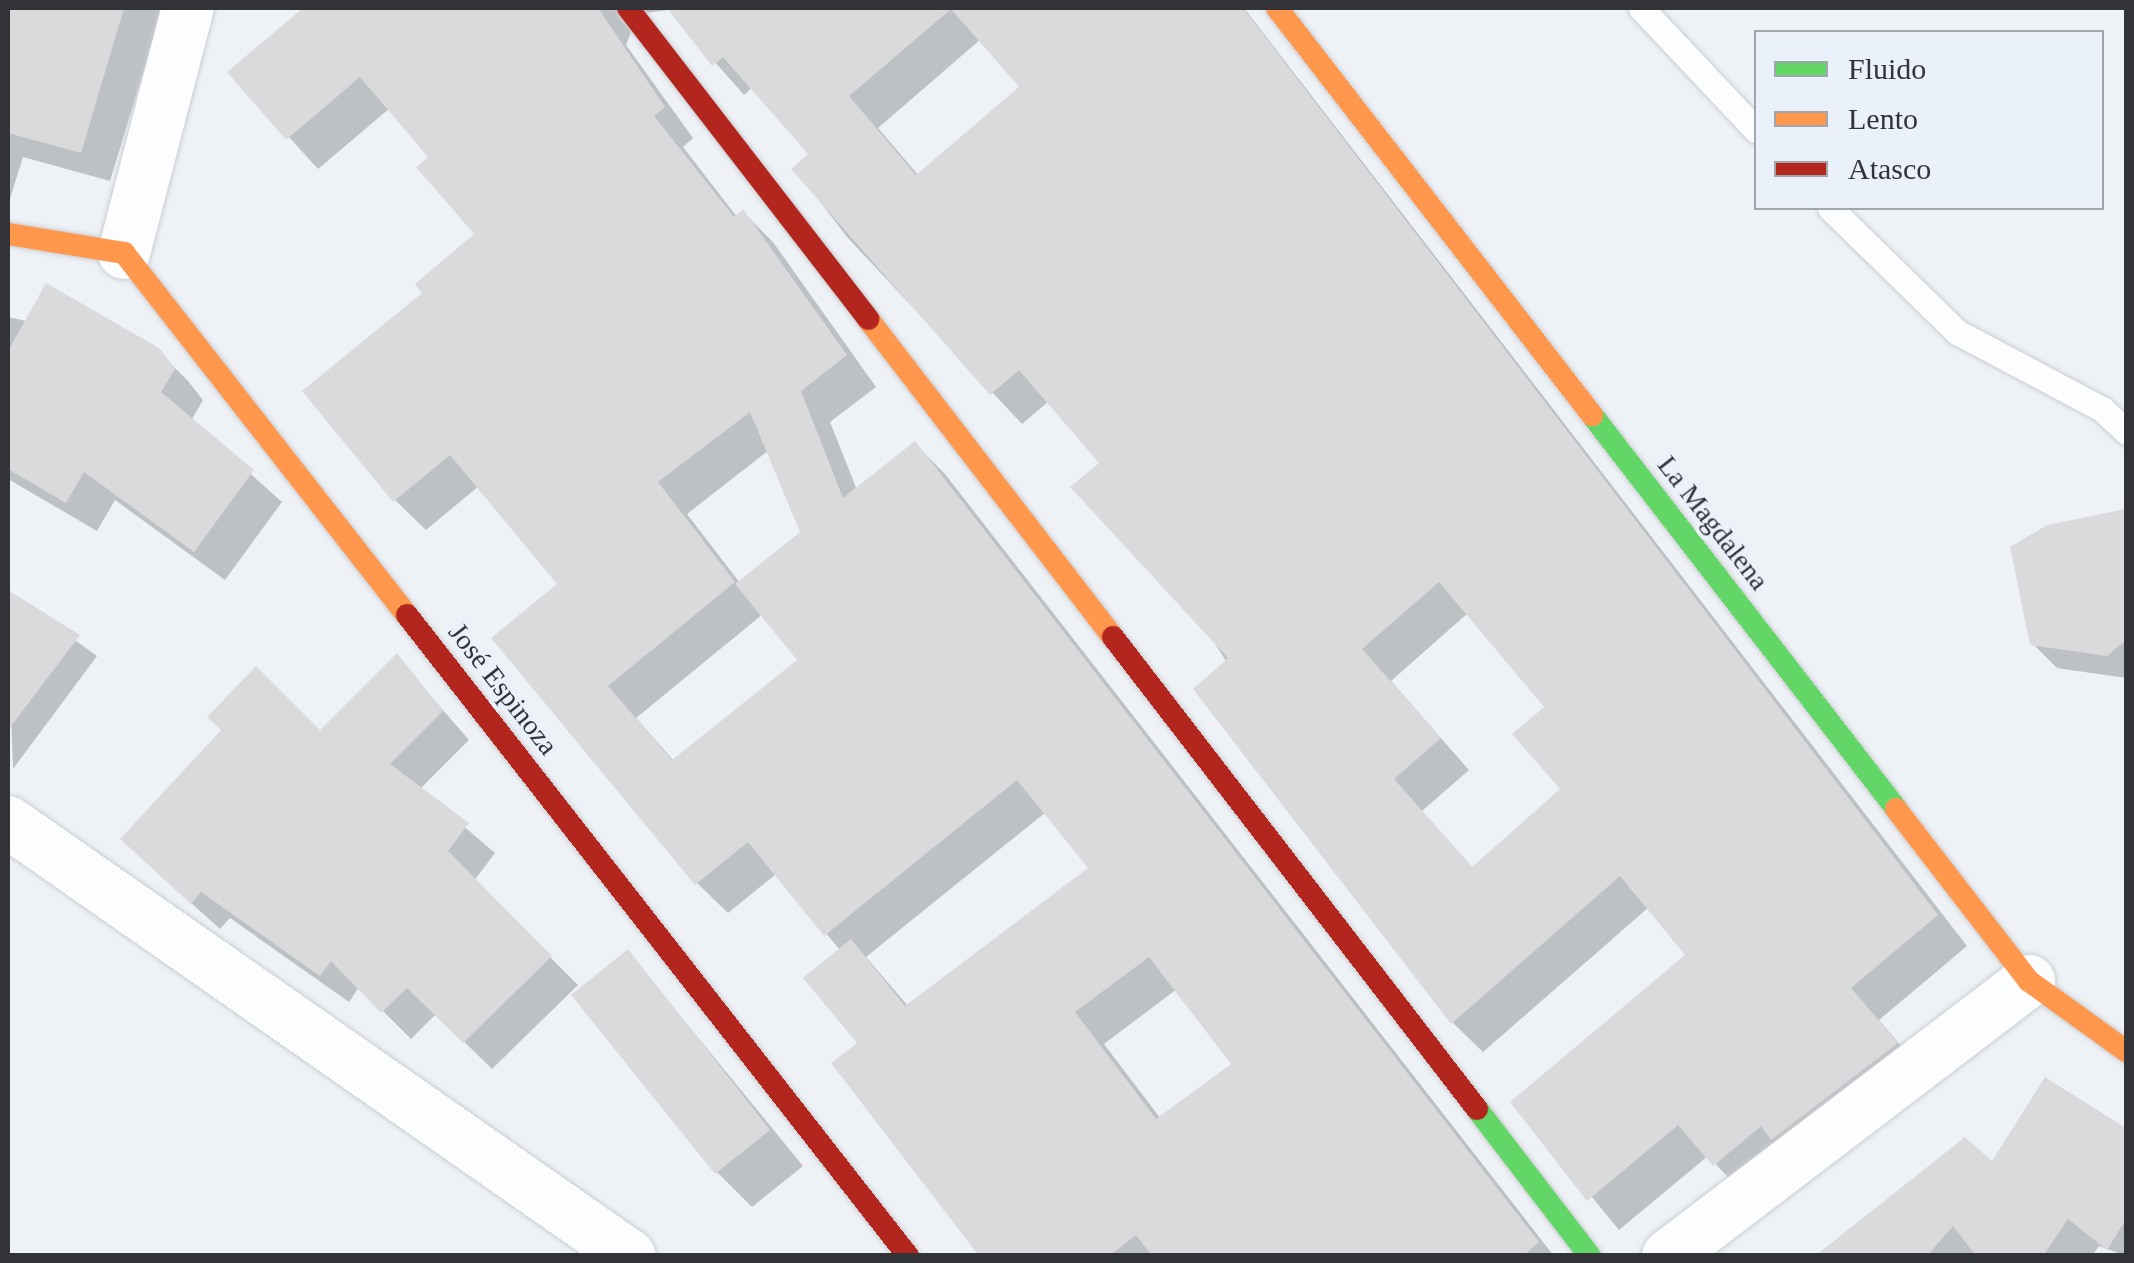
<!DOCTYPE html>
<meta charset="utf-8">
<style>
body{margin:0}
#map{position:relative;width:2134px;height:1263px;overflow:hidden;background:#eef2f6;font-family:"Times New Roman",serif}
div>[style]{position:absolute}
.shadow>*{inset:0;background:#0003}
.building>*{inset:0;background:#dadadc}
.roads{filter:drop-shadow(0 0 2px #cbcdd1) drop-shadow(0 0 2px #cbcdd1)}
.lane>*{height:25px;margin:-12.5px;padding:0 12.5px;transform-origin:12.5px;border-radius:12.5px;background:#fcfdfe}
.street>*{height:52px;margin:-26px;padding:0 26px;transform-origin:26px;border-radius:26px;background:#fcfdfe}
.fast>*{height:22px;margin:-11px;padding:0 11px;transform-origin:11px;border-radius:11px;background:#63d668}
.slow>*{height:22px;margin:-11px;padding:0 11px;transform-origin:11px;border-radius:11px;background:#ff974d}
.jam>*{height:22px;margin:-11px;padding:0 11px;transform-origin:11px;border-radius:11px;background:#b3261e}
span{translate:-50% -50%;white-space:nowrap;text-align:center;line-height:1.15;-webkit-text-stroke:8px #ebf1fa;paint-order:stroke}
.street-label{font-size:28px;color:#313337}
.frame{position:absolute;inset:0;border:10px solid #313337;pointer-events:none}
.legend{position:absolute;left:1754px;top:30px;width:350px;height:180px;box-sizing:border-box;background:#ebf1fa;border:2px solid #a1a5ac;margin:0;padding:12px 18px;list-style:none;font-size:30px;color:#313337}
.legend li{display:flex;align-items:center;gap:20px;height:50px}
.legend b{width:50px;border:2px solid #a1a5ac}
</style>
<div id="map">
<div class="shadow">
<i style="clip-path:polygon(8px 8px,163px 8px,110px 181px,23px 157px,8px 205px)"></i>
<i style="clip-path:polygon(evenodd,1244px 8px,1967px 946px,1879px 1020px,1926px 1075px,1745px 1195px,1708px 1156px,1619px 1230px,1514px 1102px,1689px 955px,1649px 907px,1483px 1052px,1452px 1022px,1102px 463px,1049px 401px,1022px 424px,847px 237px,795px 169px,811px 155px,753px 87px,744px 95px,669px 10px,638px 14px,626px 45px,693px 138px,683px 147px,737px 217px,743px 212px,773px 242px,876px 387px,830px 422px,857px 490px,915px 444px,945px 474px,1554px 1256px,980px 1256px,860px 1043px,841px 951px,776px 874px,728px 913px,697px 883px,561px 584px,479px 486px,426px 530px,395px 500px,426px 293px,478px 234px,432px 157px,390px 108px,318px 169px,230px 72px,304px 8px,1244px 8px,981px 39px,1022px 88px,919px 176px,878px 128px,981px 39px,1244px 8px,768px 451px,803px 533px,740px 583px,687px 514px,768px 451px,1244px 8px,1468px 613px,1548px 707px,1563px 790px,1473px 868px,1422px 811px,1469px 770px,1391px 681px,1468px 613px,1244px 8px,763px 614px,801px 660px,674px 761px,636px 718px,763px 614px,1244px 8px,1046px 812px,1092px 868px,908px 1006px,866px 957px,1046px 812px,1244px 8px,1177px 989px,1234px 1064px,1161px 1119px,1104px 1044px,1177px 989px)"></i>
<i style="clip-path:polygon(8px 317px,157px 350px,188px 381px,203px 400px,191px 421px,282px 502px,225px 580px,115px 500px,97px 531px,8px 479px)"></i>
<i style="clip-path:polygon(2108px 515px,2126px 523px,2126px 678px,2057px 668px,2032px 643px)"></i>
<i style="clip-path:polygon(22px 602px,97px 656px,13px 769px,8px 626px)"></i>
<i style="clip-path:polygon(397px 657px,469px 740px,420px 789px,495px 853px,474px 881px,578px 985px,492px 1069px,436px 1014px,411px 1039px,359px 987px,349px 1002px,230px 918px,220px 929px,151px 867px,320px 734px)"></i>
<i style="clip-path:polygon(628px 952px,803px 1166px,752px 1207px,717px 1172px)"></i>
<i style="clip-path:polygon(2046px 1081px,2126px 1131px,2126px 1256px,2099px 1246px,2092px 1256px,1819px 1256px,1993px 1165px)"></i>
</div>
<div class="building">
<i style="clip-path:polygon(8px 8px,124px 8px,81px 153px,8px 133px)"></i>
<i style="clip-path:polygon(evenodd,303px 8px,598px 8px,665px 107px,654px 116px,734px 217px,743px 209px,847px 355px,801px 391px,843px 498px,915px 441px,1539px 1242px,1523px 1256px,1152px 1256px,1136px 1235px,1109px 1256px,979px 1256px,831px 1063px,857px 1043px,803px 978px,851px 939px,905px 1006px,1088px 868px,1017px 780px,824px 936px,748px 842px,695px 885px,491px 638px,557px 584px,450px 455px,393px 502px,302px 391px,422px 293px,415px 284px,474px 234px,416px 167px,428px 157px,360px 77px,286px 140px,227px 72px,303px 8px,750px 412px,800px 532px,735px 584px,797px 660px,672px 760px,608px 686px,735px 582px,658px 482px,750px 412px,303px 8px,1149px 957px,1231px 1064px,1156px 1119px,1075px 1012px,1149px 957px)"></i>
<i style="clip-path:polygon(evenodd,667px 8px,1243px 8px,1938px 915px,1851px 988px,1898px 1043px,1771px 1140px,1761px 1126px,1713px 1166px,1678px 1125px,1587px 1201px,1510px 1102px,1685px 955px,1620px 876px,1451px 1024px,1193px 689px,1228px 658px,1070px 487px,1099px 463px,1019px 370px,990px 395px,791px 169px,808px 154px,723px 57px,712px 66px,667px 8px,951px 9px,1019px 87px,916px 175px,849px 96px,951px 9px,667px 8px,1439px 582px,1544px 707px,1512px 734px,1560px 789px,1472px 867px,1394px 779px,1441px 738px,1362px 649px,1439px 582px)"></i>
<i style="clip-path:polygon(46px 283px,159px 348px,175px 369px,161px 392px,254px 470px,194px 552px,84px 472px,66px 503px,8px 469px,8px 351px)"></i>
<i style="clip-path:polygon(2126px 509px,2126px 640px,2107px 656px,2030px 645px,2010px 547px,2047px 525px)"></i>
<i style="clip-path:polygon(8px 590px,80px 635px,8px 730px)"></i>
<i style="clip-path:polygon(397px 653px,443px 711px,390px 764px,469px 823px,448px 851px,552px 956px,463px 1043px,407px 988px,381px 1013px,331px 961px,320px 976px,201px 892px,191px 904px,120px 839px,221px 730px,207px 717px,256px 666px,320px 730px)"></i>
<i style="clip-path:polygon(628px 949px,770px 1130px,715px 1174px,571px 995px)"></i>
<i style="clip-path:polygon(2045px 1077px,2126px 1128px,2126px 1219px,2107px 1250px,2068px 1219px,2043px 1256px,1976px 1256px,1953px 1226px,1927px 1256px,1815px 1256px,1965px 1137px,1992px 1161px)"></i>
</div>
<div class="roads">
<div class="lane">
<i style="left:1641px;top:8px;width:168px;rotate:46.7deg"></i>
<i style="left:1830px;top:208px;width:177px;rotate:44.3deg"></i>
<i style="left:1957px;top:332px;width:164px;rotate:28deg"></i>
<i style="left:2102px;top:409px;width:33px;rotate:43deg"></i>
</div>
<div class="street">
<i style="left:124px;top:253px;width:253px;rotate:-75.4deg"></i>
<i style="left:8px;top:822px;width:758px;rotate:34.91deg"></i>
<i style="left:1668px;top:1256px;width:454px;rotate:-37.3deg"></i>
</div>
<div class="fast">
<i style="left:1592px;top:415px;width:498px;rotate:52.3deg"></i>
<i style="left:1477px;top:1109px;width:185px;rotate:52.5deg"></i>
</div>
<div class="slow">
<i style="left:1277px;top:8px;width:515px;rotate:52.26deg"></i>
<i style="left:8px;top:234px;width:118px;rotate:9.3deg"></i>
<i style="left:124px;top:253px;width:459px;rotate:52deg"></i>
<i style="left:868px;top:319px;width:401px;rotate:52.4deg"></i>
<i style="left:1896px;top:809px;width:217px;rotate:52.3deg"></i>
<i style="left:2029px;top:981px;width:120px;rotate:35.8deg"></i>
</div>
<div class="jam">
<i style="left:628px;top:8px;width:393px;rotate:52.3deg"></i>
<i style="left:407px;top:615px;width:814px;rotate:51.99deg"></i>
<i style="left:1113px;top:637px;width:596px;rotate:52.36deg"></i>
</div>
</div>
<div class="street-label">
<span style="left:1713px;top:523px;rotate:52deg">La Magdalena</span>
<span style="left:503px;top:689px;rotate:52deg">José Espinoza</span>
</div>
<div class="frame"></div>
<ul class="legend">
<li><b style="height:12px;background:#63d668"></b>Fluido</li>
<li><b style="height:12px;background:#ff974d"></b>Lento</li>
<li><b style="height:12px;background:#b3261e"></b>Atasco</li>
</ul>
</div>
